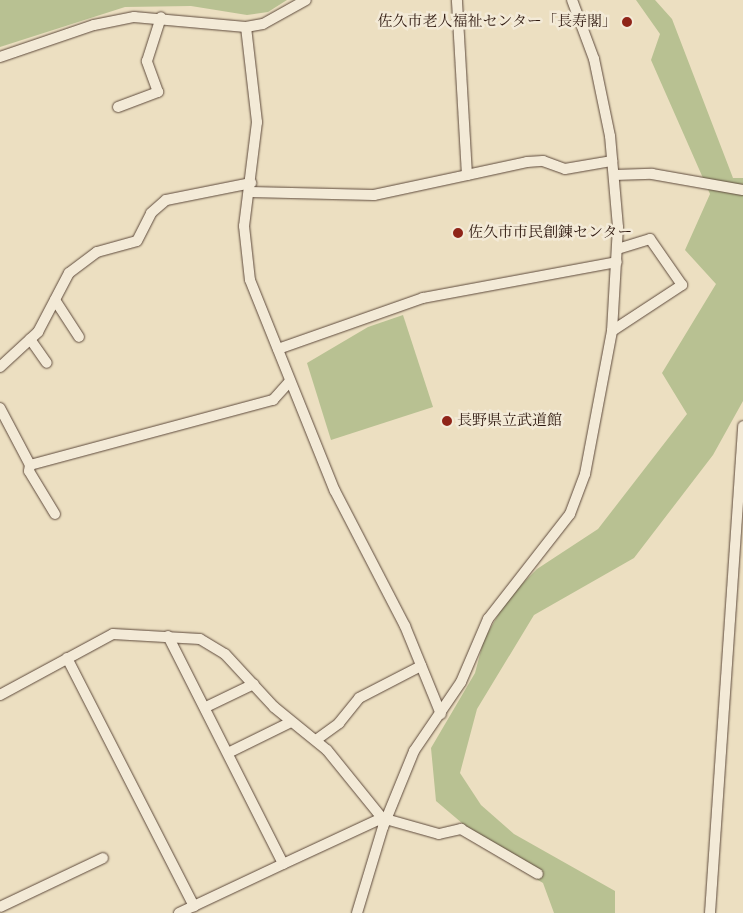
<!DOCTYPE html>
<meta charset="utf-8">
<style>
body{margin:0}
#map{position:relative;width:743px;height:913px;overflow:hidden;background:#ecdfc1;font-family:"IM FELL French Canon","Noto Serif JP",serif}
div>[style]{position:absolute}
.green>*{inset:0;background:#b8c192}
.roads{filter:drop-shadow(0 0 1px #5e4a3c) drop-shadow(0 0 1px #5e4a3c)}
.minor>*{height:10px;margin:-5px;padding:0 5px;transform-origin:5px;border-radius:5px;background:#f3ead7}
.dots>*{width:14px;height:14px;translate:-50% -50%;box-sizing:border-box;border:2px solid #f3ead7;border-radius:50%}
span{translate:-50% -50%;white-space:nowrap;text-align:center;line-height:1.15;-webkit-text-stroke:5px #f3ead7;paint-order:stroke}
.poi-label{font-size:15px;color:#2e180f}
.right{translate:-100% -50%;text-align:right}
.left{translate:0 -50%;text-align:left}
</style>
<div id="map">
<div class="green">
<i style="clip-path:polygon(0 0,287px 0,268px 12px,247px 15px,191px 6px,125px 7px,0 47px)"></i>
<i style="clip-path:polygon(636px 0,655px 0,672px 19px,733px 178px,743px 178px,743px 401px,713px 455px,634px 558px,534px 615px,477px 709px,460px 773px,481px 805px,514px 834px,615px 891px,615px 913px,554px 913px,543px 883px,509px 863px,436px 801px,431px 748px,475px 673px,484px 639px,508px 598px,537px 569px,598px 529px,687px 414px,662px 373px,716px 284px,685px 250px,710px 194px,651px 60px,660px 34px)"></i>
<i style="clip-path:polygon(403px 315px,433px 407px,331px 440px,307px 363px,368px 327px)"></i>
</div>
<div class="roads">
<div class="minor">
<i style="left:246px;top:27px;width:96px;rotate:83.4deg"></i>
<i style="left:257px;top:122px;width:105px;rotate:97.1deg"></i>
<i style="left:244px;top:226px;width:54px;rotate:83.7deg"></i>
<i style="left:250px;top:280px;width:227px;rotate:68.1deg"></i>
<i style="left:335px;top:491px;width:152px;rotate:62.6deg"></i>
<i style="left:405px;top:626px;width:95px;rotate:67.8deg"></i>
<i style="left:0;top:57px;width:99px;rotate:-18.8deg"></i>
<i style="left:94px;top:25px;width:41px;rotate:-11.3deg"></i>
<i style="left:134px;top:17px;width:112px;rotate:5.1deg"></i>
<i style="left:246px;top:27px;width:17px;rotate:-10deg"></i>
<i style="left:263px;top:24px;width:49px;rotate:-29.2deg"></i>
<i style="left:118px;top:107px;width:43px;rotate:-20.6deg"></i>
<i style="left:158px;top:92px;width:33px;rotate:-110deg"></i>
<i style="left:147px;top:61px;width:46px;rotate:-72.3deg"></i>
<i style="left:467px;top:175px;width:61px;rotate:-12.2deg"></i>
<i style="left:527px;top:162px;width:16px;rotate:-4deg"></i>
<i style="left:543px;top:161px;width:23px;rotate:20deg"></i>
<i style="left:565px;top:169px;width:48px;rotate:-9.7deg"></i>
<i style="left:614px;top:175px;width:38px;rotate:-2deg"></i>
<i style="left:652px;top:174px;width:92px;rotate:10deg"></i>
<i style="left:250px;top:192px;width:124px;rotate:1.4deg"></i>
<i style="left:374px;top:195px;width:95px;rotate:-12.1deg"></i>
<i style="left:467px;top:175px;width:175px;rotate:-93.3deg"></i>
<i style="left:55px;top:300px;width:44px;rotate:57deg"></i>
<i style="left:612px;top:331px;width:84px;rotate:-33.3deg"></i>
<i style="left:682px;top:285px;width:56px;rotate:-124.8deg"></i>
<i style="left:650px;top:239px;width:34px;rotate:163deg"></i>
<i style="left:30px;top:339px;width:29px;rotate:55deg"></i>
<i style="left:278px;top:349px;width:154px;rotate:-19.4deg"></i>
<i style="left:423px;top:298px;width:197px;rotate:-10.5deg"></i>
<i style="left:0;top:367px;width:52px;rotate:-42.6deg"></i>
<i style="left:38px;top:332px;width:67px;rotate:-62.3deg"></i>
<i style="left:69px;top:273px;width:35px;rotate:-37deg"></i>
<i style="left:97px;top:252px;width:41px;rotate:-15.4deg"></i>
<i style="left:137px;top:241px;width:31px;rotate:-63deg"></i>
<i style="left:151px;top:213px;width:20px;rotate:-41deg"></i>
<i style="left:166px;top:200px;width:87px;rotate:-11.3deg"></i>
<i style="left:0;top:408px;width:64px;rotate:62.2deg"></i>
<i style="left:55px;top:514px;width:50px;rotate:-121.2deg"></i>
<i style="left:29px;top:471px;width:6px;rotate:-81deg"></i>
<i style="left:30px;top:465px;width:252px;rotate:-15deg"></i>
<i style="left:273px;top:400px;width:25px;rotate:-48deg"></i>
<i style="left:168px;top:636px;width:255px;rotate:63.2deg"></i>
<i style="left:283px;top:864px;width:115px;rotate:154.8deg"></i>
<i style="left:67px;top:658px;width:279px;rotate:62.9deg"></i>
<i style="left:0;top:695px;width:128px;rotate:-28.4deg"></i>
<i style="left:113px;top:634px;width:87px;rotate:3.3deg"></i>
<i style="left:200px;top:639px;width:29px;rotate:31deg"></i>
<i style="left:225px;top:654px;width:72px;rotate:47.2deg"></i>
<i style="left:274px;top:707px;width:68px;rotate:39.1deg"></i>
<i style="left:327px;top:750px;width:87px;rotate:51deg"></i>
<i style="left:206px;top:707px;width:53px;rotate:-25.6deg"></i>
<i style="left:316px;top:740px;width:29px;rotate:-36deg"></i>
<i style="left:339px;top:723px;width:32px;rotate:-51deg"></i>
<i style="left:359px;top:698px;width:70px;rotate:-27.3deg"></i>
<i style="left:230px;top:752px;width:68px;rotate:-26.2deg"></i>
<i style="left:283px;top:864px;width:109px;rotate:-24.9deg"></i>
<i style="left:382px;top:818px;width:59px;rotate:15.7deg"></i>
<i style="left:439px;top:834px;width:23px;rotate:-13deg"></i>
<i style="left:461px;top:829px;width:89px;rotate:30.3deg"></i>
<i style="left:0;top:907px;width:114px;rotate:-25.4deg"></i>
<i style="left:357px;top:913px;width:90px;rotate:-73.2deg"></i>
<i style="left:383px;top:827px;width:82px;rotate:-67.8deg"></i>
<i style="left:414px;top:751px;width:83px;rotate:-55.7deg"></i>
<i style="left:461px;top:682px;width:69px;rotate:-66.8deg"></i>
<i style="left:488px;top:619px;width:133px;rotate:-52deg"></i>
<i style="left:570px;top:514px;width:43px;rotate:-69.4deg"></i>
<i style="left:585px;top:474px;width:146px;rotate:-79.3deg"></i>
<i style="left:612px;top:331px;width:104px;rotate:-86.7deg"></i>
<i style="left:618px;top:227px;width:91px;rotate:-95deg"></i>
<i style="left:610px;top:136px;width:79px;rotate:-101.7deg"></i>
<i style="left:594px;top:59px;width:63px;rotate:-110.4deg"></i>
<i style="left:710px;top:913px;width:488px;rotate:-86.1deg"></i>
</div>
</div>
<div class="dots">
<i style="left:627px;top:22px;background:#8f2418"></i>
<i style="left:458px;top:233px;background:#8f2418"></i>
<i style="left:447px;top:421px;background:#8f2418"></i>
</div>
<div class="poi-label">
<span class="right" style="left:617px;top:22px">佐久市老人福祉センター「長寿閣」</span>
<span class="left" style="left:468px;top:233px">佐久市市民創錬センター</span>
<span class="left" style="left:457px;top:421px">長野県立武道館</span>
</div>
</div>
